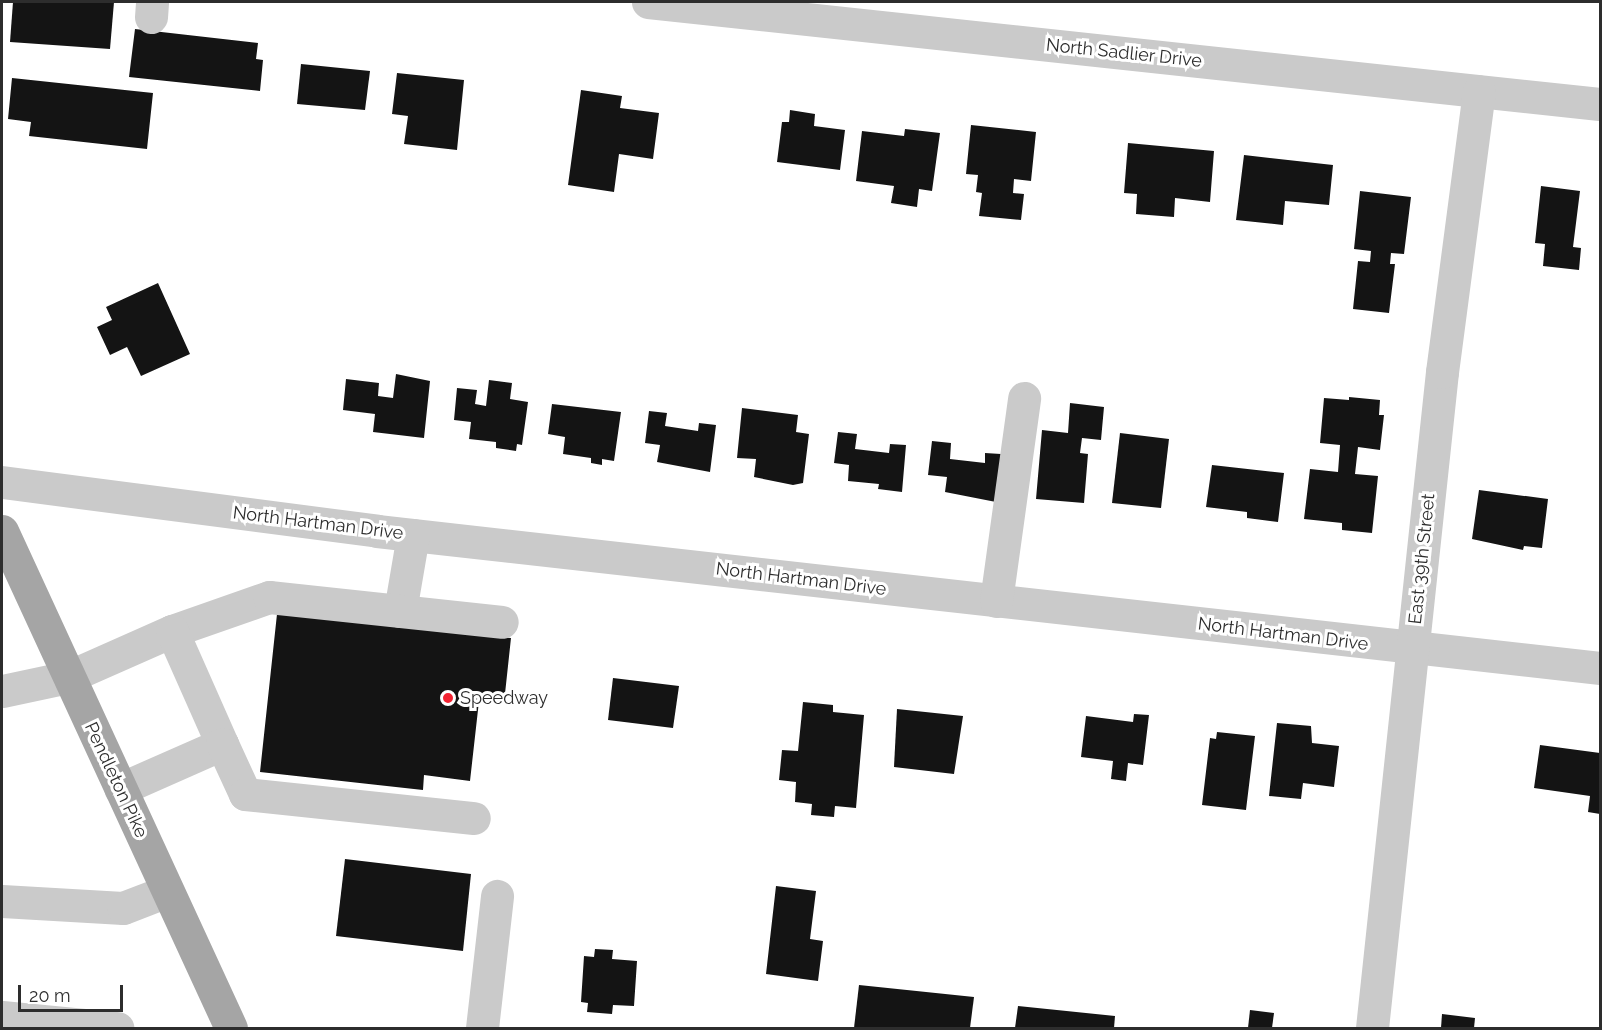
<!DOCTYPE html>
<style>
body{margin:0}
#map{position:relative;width:1602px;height:1030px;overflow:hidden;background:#fff;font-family:Raleway,sans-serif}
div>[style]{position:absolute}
.building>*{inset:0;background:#141414}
.minor>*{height:33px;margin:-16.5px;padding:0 16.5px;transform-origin:16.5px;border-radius:16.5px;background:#cacaca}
.major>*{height:33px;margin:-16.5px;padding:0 16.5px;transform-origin:16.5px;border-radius:16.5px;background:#a5a5a5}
.dots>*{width:16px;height:16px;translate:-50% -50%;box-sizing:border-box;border:3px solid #fff;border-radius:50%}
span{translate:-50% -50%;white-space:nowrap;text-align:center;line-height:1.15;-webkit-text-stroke:6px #fff;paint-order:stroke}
.street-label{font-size:18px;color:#2d2d2d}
.poi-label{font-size:18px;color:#2d2d2d}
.left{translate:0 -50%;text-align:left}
.frame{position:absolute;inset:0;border:3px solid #2d2d2d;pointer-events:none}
.scale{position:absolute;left:18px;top:985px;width:105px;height:27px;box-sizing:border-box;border:3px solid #2d2d2d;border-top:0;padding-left:8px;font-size:18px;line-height:21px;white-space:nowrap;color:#2d2d2d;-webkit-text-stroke:4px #fff;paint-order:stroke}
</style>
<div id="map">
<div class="building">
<i style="clip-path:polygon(13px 2px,114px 2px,110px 49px,10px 42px)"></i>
<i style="clip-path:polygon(135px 29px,258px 43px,256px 59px,263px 60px,260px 91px,129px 77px)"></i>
<i style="clip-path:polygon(301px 64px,370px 71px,365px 110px,297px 104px)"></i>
<i style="clip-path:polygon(397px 73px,464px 80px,457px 150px,404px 144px,408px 116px,392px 114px)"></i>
<i style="clip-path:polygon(12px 78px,153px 93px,147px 149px,29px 136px,31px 122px,8px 119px)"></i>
<i style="clip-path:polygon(581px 90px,622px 96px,620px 108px,659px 113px,653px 159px,619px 154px,614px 192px,568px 185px)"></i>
<i style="clip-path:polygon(790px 110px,815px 114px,814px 126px,845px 130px,840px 170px,777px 162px,782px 122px,789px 122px)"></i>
<i style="clip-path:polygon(971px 125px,1036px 132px,1031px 181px,1014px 179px,1013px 193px,1024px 194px,1021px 220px,979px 216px,982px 193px,976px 192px,978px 175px,966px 174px)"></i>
<i style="clip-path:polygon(905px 129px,940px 133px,932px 191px,919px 189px,917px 207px,891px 203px,894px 186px,856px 181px,862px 131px,904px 136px)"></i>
<i style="clip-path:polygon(1128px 143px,1214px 151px,1210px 202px,1175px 198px,1174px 217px,1136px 214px,1137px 194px,1124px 193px)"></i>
<i style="clip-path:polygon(1244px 155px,1333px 165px,1329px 205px,1285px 201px,1283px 225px,1236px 220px)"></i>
<i style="clip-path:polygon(1541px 186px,1580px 191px,1573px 247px,1581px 248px,1579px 270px,1543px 266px,1545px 244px,1535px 243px)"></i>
<i style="clip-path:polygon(1360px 191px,1411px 197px,1404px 254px,1391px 253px,1390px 264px,1395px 264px,1389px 313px,1353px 309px,1358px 261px,1370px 262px,1371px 251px,1354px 249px)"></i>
<i style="clip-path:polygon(158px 283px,190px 354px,141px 376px,127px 347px,110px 355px,97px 327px,112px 320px,106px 307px)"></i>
<i style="clip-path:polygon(396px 374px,430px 381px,424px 438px,373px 432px,375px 414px,343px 410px,346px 379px,379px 383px,378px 396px,393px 398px)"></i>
<i style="clip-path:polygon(489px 380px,512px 383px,510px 399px,528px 402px,522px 445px,517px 444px,516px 451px,496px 448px,496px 442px,469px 439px,471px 422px,454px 420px,457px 388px,477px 390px,475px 404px,486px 406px)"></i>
<i style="clip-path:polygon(1349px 397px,1380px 400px,1379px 415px,1384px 415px,1380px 450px,1358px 447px,1355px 474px,1378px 476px,1372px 533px,1342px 530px,1342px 523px,1304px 519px,1310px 469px,1338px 472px,1340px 445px,1320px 443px,1324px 398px,1349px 400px)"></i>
<i style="clip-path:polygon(1070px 403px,1104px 407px,1101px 440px,1082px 438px,1080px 453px,1088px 454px,1084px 503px,1036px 499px,1042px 430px,1068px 433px)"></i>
<i style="clip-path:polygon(552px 404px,621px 412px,614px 461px,602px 459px,602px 465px,591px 463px,591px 458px,563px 454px,565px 437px,548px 434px)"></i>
<i style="clip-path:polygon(742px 408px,798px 415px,796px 432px,809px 434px,803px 483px,793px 485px,754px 477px,756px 459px,737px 458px)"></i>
<i style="clip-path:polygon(649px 411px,667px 413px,665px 426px,698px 431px,699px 423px,716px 425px,710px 472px,657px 462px,660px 445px,645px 443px)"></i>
<i style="clip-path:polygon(838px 432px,857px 434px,855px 449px,889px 453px,890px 444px,906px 445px,902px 492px,878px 489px,879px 484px,848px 481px,849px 465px,834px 463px)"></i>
<i style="clip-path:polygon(1120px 433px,1169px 439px,1161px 508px,1112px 503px)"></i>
<i style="clip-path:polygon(932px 441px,951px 443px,950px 459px,985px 463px,985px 453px,1001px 454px,996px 502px,945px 492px,947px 477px,928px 475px)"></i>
<i style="clip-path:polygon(1212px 465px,1284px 473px,1278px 522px,1247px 518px,1247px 512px,1206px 507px)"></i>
<i style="clip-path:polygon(1479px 490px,1548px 499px,1542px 548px,1524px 546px,1523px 550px,1472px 539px)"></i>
<i style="clip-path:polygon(277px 614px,511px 638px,504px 703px,479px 701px,470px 781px,424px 775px,423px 790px,260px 772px)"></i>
<i style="clip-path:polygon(613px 678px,679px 686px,673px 728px,608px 720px)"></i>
<i style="clip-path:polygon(803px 702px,833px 705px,833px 712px,864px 715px,856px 808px,835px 806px,834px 817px,811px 815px,812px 804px,795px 802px,796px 782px,779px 780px,782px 750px,798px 751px)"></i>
<i style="clip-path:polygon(897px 709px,963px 716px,954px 774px,894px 767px)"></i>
<i style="clip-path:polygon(1134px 714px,1149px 715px,1143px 765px,1128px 763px,1126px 781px,1111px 779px,1113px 761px,1081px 757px,1086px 716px,1133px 722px)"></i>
<i style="clip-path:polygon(1277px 723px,1311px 726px,1312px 743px,1339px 746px,1334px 787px,1303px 783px,1301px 799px,1269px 796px)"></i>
<i style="clip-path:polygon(1217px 732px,1255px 736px,1246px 810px,1202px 805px,1210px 738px,1216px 739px)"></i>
<i style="clip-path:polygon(1540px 745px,1600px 753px,1600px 814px,1588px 812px,1590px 796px,1534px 788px)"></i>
<i style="clip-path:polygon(345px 859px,471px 874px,463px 951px,336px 936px)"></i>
<i style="clip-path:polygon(776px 886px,816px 891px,810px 939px,823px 941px,818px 981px,766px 974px)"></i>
<i style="clip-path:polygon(595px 949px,613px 950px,612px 959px,637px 961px,634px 1006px,613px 1005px,612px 1014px,587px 1012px,588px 1003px,581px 1002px,584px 956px,594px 957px)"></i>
<i style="clip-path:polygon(859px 985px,974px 997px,970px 1028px,854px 1028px)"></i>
<i style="clip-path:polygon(1018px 1006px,1115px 1016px,1114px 1028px,1015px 1028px)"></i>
<i style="clip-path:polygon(1250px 1010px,1274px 1013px,1272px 1028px,1248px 1028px)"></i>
<i style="clip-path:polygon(1442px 1014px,1475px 1018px,1474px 1028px,1441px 1028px)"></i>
</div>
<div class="minor">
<i style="left:648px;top:2px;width:957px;rotate:6.12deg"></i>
<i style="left:151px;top:17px;width:15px;rotate:-86deg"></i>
<i style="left:2px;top:482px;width:378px;rotate:7.4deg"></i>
<i style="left:377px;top:531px;width:1231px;rotate:6.39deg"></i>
<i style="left:996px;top:601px;width:205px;rotate:-82.1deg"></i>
<i style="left:400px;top:611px;width:77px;rotate:-80.3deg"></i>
<i style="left:172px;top:631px;width:103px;rotate:-19.3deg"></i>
<i style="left:269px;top:597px;width:234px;rotate:6.1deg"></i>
<i style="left:2px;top:691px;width:67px;rotate:-12deg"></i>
<i style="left:68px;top:677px;width:114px;rotate:-23.9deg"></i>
<i style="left:172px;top:631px;width:124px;rotate:66.1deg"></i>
<i style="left:222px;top:744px;width:111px;rotate:156.2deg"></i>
<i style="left:222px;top:744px;width:55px;rotate:65.3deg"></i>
<i style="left:245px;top:794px;width:230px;rotate:6deg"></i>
<i style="left:2px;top:901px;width:121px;rotate:3.3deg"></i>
<i style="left:123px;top:908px;width:47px;rotate:-21.1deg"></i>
<i style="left:2px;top:1017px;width:116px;rotate:5.5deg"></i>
<i style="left:482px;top:1028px;width:133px;rotate:-83.5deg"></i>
<i style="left:1372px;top:1028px;width:660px;rotate:-83.91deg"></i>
<i style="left:1442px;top:372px;width:283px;rotate:-82.5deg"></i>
</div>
<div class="major">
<i style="left:2px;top:531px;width:547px;rotate:65.26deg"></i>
</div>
<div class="dots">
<i style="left:448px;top:698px;background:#f22231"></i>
</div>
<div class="street-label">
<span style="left:1124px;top:53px;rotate:6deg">North Sadlier Drive</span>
<span style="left:318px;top:523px;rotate:7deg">North Hartman Drive</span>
<span style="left:1422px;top:559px;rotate:-84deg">East 39th Street</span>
<span style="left:801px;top:579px;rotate:7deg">North Hartman Drive</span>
<span style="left:1283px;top:634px;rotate:7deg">North Hartman Drive</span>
<span style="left:116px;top:780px;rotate:65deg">Pendleton Pike</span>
</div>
<div class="poi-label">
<span class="left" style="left:460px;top:698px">Speedway</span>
</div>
<div class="frame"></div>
<div class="scale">20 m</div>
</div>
